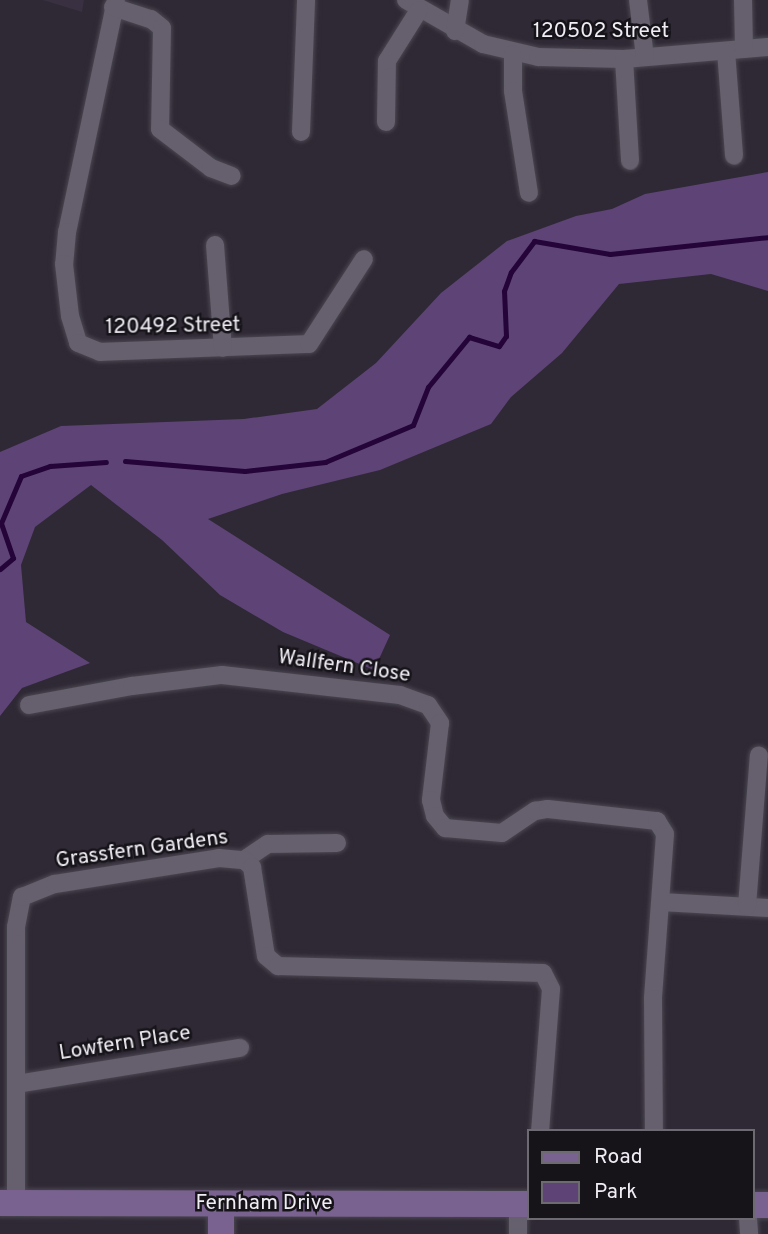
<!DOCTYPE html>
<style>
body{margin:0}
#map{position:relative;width:768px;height:1234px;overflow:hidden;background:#2f2935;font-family:Overpass,sans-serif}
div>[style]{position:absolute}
.built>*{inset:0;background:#393042}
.green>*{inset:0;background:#5e4377}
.stream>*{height:5px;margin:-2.5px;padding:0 2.5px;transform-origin:2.5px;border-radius:2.5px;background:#240439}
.roads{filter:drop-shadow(0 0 2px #4b4751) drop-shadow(0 0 2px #4b4751)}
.street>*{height:18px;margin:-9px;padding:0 9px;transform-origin:9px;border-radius:9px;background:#665f6d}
.secondary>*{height:26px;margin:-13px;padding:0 13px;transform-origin:13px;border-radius:13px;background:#7a6290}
span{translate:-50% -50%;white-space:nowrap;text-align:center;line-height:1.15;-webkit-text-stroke:5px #161319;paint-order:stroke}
.street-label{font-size:21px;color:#f0edf5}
.legend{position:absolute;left:527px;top:1129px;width:228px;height:91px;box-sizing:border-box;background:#161319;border:2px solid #6d6a71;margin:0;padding:9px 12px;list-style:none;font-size:21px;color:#f0edf5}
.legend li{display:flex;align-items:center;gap:14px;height:35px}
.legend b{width:35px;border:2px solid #6d6a71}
</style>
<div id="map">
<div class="built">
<i style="clip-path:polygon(43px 0,84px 0,82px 12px)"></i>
</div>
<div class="green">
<i style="clip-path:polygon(768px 172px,768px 291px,711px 274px,619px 284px,562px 353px,511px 397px,491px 424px,380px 470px,282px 494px,208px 519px,390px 635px,374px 670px,283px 632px,220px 595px,162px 540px,91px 485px,35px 527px,21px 565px,26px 622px,90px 663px,22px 688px,0 716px,0 452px,61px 426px,244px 419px,317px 409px,376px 363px,441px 293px,507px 241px,576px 216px,612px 209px,645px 194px)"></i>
</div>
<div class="stream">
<i style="left:125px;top:461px;width:120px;rotate:4.8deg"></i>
<i style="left:245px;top:471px;width:81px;rotate:-6.4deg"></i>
<i style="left:325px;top:462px;width:95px;rotate:-22.8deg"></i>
<i style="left:413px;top:425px;width:41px;rotate:-68.5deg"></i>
<i style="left:428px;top:387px;width:65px;rotate:-50.6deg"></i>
<i style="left:469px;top:337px;width:31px;rotate:17deg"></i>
<i style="left:499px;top:346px;width:12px;rotate:-55deg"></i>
<i style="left:506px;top:336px;width:45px;rotate:-92.5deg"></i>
<i style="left:504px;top:291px;width:20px;rotate:-70deg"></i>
<i style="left:511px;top:272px;width:39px;rotate:-53deg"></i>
<i style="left:534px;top:241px;width:77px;rotate:9.7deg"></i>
<i style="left:610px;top:254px;width:159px;rotate:-6.1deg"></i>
<i style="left:0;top:569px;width:17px;rotate:-40deg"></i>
<i style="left:13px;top:558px;width:37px;rotate:-109deg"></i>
<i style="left:1px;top:523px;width:51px;rotate:-66.9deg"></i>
<i style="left:21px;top:476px;width:31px;rotate:-19deg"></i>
<i style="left:50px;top:466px;width:56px;rotate:-4.1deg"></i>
</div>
<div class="roads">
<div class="street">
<i style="left:116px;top:0;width:237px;rotate:101.9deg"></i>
<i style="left:67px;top:232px;width:32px;rotate:95deg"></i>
<i style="left:64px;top:264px;width:52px;rotate:83.4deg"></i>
<i style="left:70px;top:316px;width:28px;rotate:73deg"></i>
<i style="left:78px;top:343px;width:24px;rotate:22deg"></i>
<i style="left:100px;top:352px;width:209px;rotate:-2.2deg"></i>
<i style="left:309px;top:344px;width:101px;rotate:-57.1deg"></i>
<i style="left:406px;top:0;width:89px;rotate:29.7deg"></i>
<i style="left:483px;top:44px;width:57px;rotate:13.3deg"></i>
<i style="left:538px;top:57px;width:86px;rotate:1.3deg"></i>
<i style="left:624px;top:59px;width:144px;rotate:-4.8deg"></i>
<i style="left:638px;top:0;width:57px;rotate:83deg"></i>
<i style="left:743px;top:0;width:49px;rotate:88.8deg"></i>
<i style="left:113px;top:7px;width:40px;rotate:18deg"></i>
<i style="left:151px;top:19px;width:14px;rotate:39deg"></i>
<i style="left:162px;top:28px;width:101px;rotate:91.1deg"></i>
<i style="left:160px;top:129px;width:64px;rotate:37.4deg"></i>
<i style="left:211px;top:168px;width:22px;rotate:21deg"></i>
<i style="left:455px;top:31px;width:31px;rotate:-81deg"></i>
<i style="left:726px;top:51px;width:105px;rotate:85.6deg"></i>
<i style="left:513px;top:54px;width:37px;rotate:90deg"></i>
<i style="left:513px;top:91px;width:103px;rotate:81.1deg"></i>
<i style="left:624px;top:59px;width:102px;rotate:86.6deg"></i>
<i style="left:386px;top:122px;width:61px;rotate:-89.1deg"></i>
<i style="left:387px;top:61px;width:60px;rotate:-57.9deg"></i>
<i style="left:301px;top:132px;width:132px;rotate:-87.8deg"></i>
<i style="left:215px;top:245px;width:103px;rotate:85.6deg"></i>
<i style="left:29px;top:705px;width:105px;rotate:-10.5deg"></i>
<i style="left:132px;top:686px;width:91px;rotate:-7deg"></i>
<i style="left:222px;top:675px;width:179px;rotate:6.4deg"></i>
<i style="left:400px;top:695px;width:30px;rotate:20deg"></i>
<i style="left:428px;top:705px;width:22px;rotate:56deg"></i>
<i style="left:440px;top:723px;width:78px;rotate:96.7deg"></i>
<i style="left:431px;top:800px;width:16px;rotate:76deg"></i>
<i style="left:435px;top:816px;width:16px;rotate:50deg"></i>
<i style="left:445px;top:828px;width:57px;rotate:5deg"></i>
<i style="left:502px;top:833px;width:40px;rotate:-34deg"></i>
<i style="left:535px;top:811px;width:13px;rotate:-9deg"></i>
<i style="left:548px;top:809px;width:110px;rotate:6.3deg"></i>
<i style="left:657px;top:821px;width:15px;rotate:58deg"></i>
<i style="left:665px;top:834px;width:165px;rotate:94.2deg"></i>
<i style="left:653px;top:999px;width:132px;rotate:89.6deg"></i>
<i style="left:244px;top:860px;width:29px;rotate:-34deg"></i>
<i style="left:268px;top:844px;width:69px;rotate:-0.8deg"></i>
<i style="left:661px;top:902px;width:107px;rotate:3.2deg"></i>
<i style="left:747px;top:906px;width:151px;rotate:-85.5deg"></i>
<i style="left:17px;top:1084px;width:226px;rotate:-9.2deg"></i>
<i style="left:16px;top:1203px;width:276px;rotate:-90deg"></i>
<i style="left:16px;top:927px;width:31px;rotate:-79deg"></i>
<i style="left:22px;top:897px;width:35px;rotate:-22deg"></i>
<i style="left:55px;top:884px;width:166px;rotate:-9deg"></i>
<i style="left:219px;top:858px;width:25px;rotate:5deg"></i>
<i style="left:244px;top:860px;width:11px;rotate:41deg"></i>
<i style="left:252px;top:867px;width:90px;rotate:81.1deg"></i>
<i style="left:266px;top:956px;width:16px;rotate:40deg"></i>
<i style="left:278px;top:966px;width:265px;rotate:1.5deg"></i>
<i style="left:543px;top:973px;width:18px;rotate:63deg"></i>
<i style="left:551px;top:989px;width:142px;rotate:94.4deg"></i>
<i style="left:748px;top:1218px;width:16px;rotate:86deg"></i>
<i style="left:518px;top:1234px;width:30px;rotate:-90deg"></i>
</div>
<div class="secondary">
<i style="left:0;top:1203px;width:528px;rotate:0.11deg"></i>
<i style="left:752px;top:1205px;width:16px"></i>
<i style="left:221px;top:1234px;width:29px;rotate:-90deg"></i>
</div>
</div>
<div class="street-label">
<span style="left:601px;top:32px">120502 Street</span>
<span style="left:173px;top:327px;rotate:-1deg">120492 Street</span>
<span style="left:344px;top:667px;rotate:8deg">Wallfern Close</span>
<span style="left:142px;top:850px;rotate:-8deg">Grassfern Gardens</span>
<span style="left:125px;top:1044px;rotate:-9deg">Lowfern Place</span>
<span style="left:264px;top:1204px">Fernham Drive</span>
</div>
<ul class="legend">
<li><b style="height:9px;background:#7a6290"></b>Road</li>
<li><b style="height:19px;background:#5e4377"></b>Park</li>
</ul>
</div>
